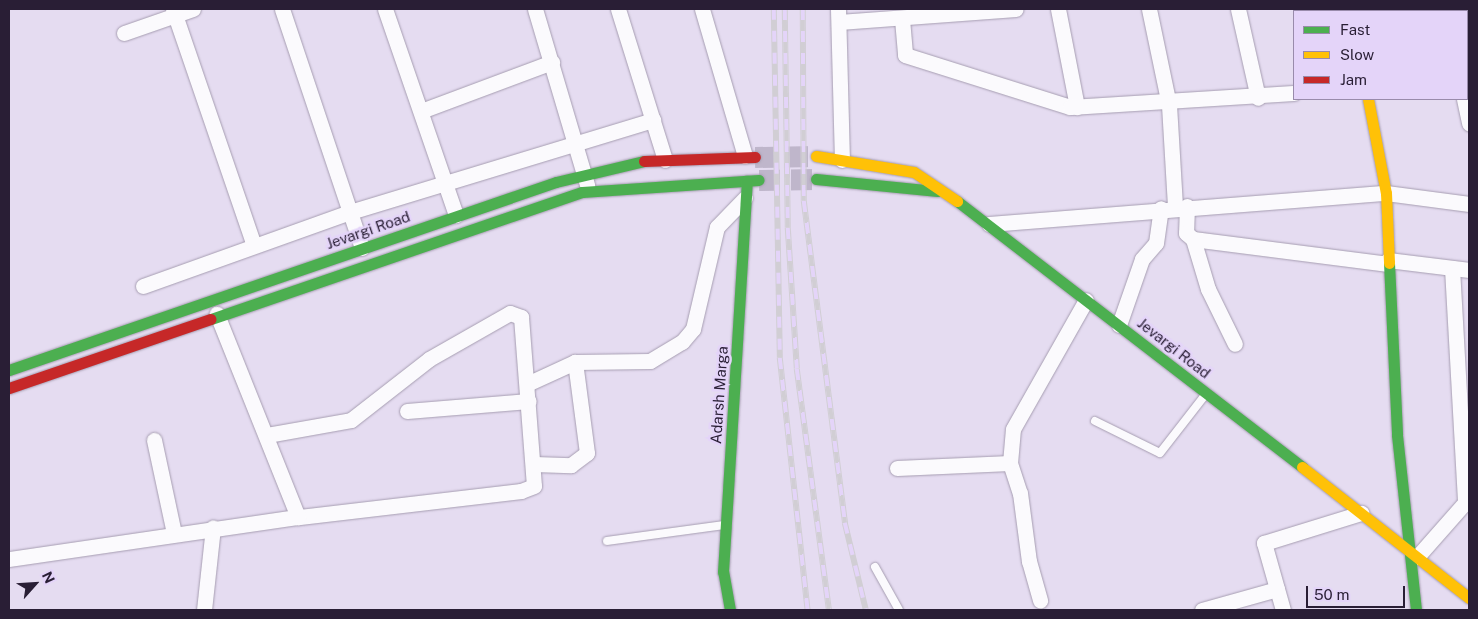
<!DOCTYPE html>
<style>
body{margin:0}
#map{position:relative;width:1478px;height:619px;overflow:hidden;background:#e5dcf1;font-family:"Public Sans",sans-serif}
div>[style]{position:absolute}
.secondary-tunnel>*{height:21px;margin-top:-10.5px;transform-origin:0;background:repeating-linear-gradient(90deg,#bfb6cb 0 21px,transparent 0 32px)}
.roads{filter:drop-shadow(0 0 1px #a69db1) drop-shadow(0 0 1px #a69db1)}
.lane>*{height:8px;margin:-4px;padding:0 4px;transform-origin:4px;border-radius:4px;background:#fbfafd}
.street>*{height:15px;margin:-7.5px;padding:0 7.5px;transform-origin:7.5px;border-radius:7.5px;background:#fbfafd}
.fast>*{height:11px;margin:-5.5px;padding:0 5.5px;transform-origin:5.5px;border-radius:5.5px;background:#4caf50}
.slow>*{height:11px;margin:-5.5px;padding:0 5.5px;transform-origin:5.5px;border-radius:5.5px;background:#ffc107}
.jam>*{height:11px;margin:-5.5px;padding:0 5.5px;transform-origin:5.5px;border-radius:5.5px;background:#c62828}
.rail>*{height:5.5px;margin-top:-2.75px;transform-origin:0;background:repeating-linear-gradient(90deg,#e4d4f9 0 11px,#d1ced4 0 22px);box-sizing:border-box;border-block:1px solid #d1ced4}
span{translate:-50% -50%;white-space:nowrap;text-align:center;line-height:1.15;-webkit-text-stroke:5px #e4d4f9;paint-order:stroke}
.street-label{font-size:15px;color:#291e35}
.frame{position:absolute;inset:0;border:10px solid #291e35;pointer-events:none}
.legend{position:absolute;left:1293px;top:10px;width:175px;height:90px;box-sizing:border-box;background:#e4d4f9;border:1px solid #998bab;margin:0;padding:6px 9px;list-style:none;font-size:15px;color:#291e35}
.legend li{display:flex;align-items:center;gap:10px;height:25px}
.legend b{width:25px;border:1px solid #998bab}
.north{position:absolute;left:10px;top:559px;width:50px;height:50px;-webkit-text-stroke:4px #e4d4f9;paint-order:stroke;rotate:64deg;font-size:14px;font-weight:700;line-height:20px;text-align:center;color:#291e35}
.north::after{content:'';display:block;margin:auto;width:18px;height:22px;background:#291e35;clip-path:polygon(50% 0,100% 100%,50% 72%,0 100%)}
.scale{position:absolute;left:1306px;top:586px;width:99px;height:22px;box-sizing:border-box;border:2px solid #291e35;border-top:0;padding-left:6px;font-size:15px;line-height:18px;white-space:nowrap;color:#291e35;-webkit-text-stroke:4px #e4d4f9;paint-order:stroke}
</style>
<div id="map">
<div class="secondary-tunnel">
<i style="left:755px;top:157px;width:61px;rotate:-0.9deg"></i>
<i style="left:759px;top:180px;width:57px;rotate:-1deg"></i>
</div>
<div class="roads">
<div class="lane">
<i style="left:1095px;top:421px;width:72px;rotate:26.2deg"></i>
<i style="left:1160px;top:453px;width:75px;rotate:-52.1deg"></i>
<i style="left:607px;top:541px;width:118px;rotate:-7.8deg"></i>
<i style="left:875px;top:567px;width:49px;rotate:60.8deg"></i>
</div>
<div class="street">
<i style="left:173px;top:9px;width:250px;rotate:71.1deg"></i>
<i style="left:282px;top:9px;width:252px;rotate:71.5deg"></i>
<i style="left:385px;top:9px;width:218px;rotate:71deg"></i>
<i style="left:535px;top:9px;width:184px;rotate:73.5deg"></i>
<i style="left:618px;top:9px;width:158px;rotate:72.7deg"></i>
<i style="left:702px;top:9px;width:153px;rotate:73.7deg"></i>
<i style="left:838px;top:9px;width:151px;rotate:88.5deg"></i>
<i style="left:1058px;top:9px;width:100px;rotate:79deg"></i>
<i style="left:1149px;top:9px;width:98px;rotate:78.2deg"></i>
<i style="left:1169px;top:105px;width:102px;rotate:86.6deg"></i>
<i style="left:1238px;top:9px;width:91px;rotate:77.3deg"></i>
<i style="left:1445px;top:9px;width:2px;rotate:90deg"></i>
<i style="left:902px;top:19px;width:36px;rotate:85deg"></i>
<i style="left:905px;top:55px;width:173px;rotate:17.5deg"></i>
<i style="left:1070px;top:107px;width:224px;rotate:-3.6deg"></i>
<i style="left:839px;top:22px;width:177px;rotate:-4.2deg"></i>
<i style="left:124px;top:33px;width:73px;rotate:-19.2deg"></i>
<i style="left:1464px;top:99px;width:25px;rotate:78deg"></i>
<i style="left:421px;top:111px;width:140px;rotate:-20.5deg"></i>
<i style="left:1187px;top:206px;width:27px;rotate:92deg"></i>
<i style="left:1186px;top:233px;width:9px;rotate:41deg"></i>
<i style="left:1193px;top:239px;width:197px;rotate:7.3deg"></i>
<i style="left:989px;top:224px;width:398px;rotate:-4.5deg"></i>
<i style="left:1386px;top:193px;width:84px;rotate:7.5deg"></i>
<i style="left:1193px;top:239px;width:52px;rotate:73.3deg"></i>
<i style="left:1208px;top:289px;width:61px;rotate:63.9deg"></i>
<i style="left:1388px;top:260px;width:82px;rotate:7deg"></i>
<i style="left:1452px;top:268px;width:236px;rotate:86.8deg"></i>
<i style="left:143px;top:286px;width:220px;rotate:-19.7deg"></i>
<i style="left:350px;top:212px;width:317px;rotate:-16.9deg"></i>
<i style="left:1119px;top:325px;width:70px;rotate:-70.8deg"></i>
<i style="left:1142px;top:259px;width:21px;rotate:-49deg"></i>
<i style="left:1156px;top:243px;width:35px;rotate:-82deg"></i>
<i style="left:527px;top:384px;width:53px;rotate:-24.6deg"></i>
<i style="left:575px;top:362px;width:75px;rotate:-0.8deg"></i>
<i style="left:650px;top:361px;width:37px;rotate:-31deg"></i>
<i style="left:682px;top:342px;width:17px;rotate:-50deg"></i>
<i style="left:693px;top:329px;width:105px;rotate:-76.8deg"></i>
<i style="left:717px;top:227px;width:40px;rotate:-46deg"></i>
<i style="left:407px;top:411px;width:122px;rotate:-4.7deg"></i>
<i style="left:267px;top:435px;width:85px;rotate:-10.1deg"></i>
<i style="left:351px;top:420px;width:99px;rotate:-38deg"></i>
<i style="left:429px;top:359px;width:93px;rotate:-29.6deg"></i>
<i style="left:510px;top:313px;width:12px;rotate:20deg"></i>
<i style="left:521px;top:317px;width:169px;rotate:85.6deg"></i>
<i style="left:534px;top:486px;width:14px;rotate:159deg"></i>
<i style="left:521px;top:491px;width:225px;rotate:173.3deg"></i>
<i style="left:154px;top:440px;width:95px;rotate:77.9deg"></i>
<i style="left:1010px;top:463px;width:32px;rotate:72deg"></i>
<i style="left:1020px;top:493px;width:69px;rotate:82.5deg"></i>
<i style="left:1029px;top:561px;width:41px;rotate:74.2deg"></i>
<i style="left:534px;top:464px;width:37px;rotate:2deg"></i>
<i style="left:571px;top:465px;width:20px;rotate:-37deg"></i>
<i style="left:587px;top:453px;width:92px;rotate:-97.5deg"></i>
<i style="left:897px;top:468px;width:113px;rotate:-2.5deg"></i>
<i style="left:1010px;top:463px;width:34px;rotate:-85deg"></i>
<i style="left:1013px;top:429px;width:148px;rotate:-60.5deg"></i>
<i style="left:1417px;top:557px;width:79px;rotate:-48.6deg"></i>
<i style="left:9px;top:559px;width:292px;rotate:-8.3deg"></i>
<i style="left:298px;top:517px;width:219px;rotate:-111.8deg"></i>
<i style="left:204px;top:610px;width:83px;rotate:-83.8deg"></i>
<i style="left:1202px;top:610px;width:78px;rotate:-15.6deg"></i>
<i style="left:1283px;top:610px;width:70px;rotate:-105.8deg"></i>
<i style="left:1264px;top:543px;width:102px;rotate:-17.2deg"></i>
</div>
<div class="fast">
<i style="left:1350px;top:9px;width:2px;rotate:63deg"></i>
<i style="left:816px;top:179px;width:122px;rotate:5.7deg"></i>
<i style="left:957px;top:201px;width:436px;rotate:37.6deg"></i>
<i style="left:1389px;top:263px;width:172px;rotate:87.3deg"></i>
<i style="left:1397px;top:435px;width:176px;rotate:83.8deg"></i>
<i style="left:211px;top:319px;width:392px;rotate:-18.9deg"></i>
<i style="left:582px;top:192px;width:177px;rotate:-3.9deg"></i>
<i style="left:9px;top:370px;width:578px;rotate:-18.97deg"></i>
<i style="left:556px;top:182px;width:90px;rotate:-13.4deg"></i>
<i style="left:730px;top:610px;width:39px;rotate:-100deg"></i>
<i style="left:723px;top:572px;width:392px;rotate:-86.5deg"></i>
</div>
<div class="slow">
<i style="left:1368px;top:99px;width:96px;rotate:79.2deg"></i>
<i style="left:1386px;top:193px;width:70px;rotate:87.5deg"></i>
<i style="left:816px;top:156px;width:99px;rotate:9.3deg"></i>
<i style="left:914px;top:172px;width:52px;rotate:34deg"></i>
<i style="left:1302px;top:467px;width:212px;rotate:38.1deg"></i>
</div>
<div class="jam">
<i style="left:644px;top:161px;width:111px;rotate:-2.1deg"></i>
<i style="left:9px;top:388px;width:213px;rotate:-18.9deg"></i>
</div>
</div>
<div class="rail">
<i style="left:774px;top:9px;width:349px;rotate:89deg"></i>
<i style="left:780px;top:358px;width:254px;rotate:83.7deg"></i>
<i style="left:785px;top:9px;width:219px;rotate:89.2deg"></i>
<i style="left:788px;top:228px;width:141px;rotate:86.3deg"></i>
<i style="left:797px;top:369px;width:243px;rotate:82.4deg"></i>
<i style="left:803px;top:9px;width:192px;rotate:89.7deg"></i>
<i style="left:804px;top:201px;width:325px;rotate:82.7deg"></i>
<i style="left:845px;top:523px;width:89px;rotate:76.4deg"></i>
</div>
<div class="street-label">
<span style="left:368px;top:230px;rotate:-19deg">Jevargi Road</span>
<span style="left:1174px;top:348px;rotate:38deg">Jevargi Road</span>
<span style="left:719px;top:395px;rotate:-86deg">Adarsh Marga</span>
</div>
<div class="frame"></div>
<ul class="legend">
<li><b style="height:6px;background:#4caf50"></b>Fast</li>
<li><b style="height:6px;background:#ffc107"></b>Slow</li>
<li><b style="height:6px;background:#c62828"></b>Jam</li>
</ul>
<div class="north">N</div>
<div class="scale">50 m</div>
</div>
